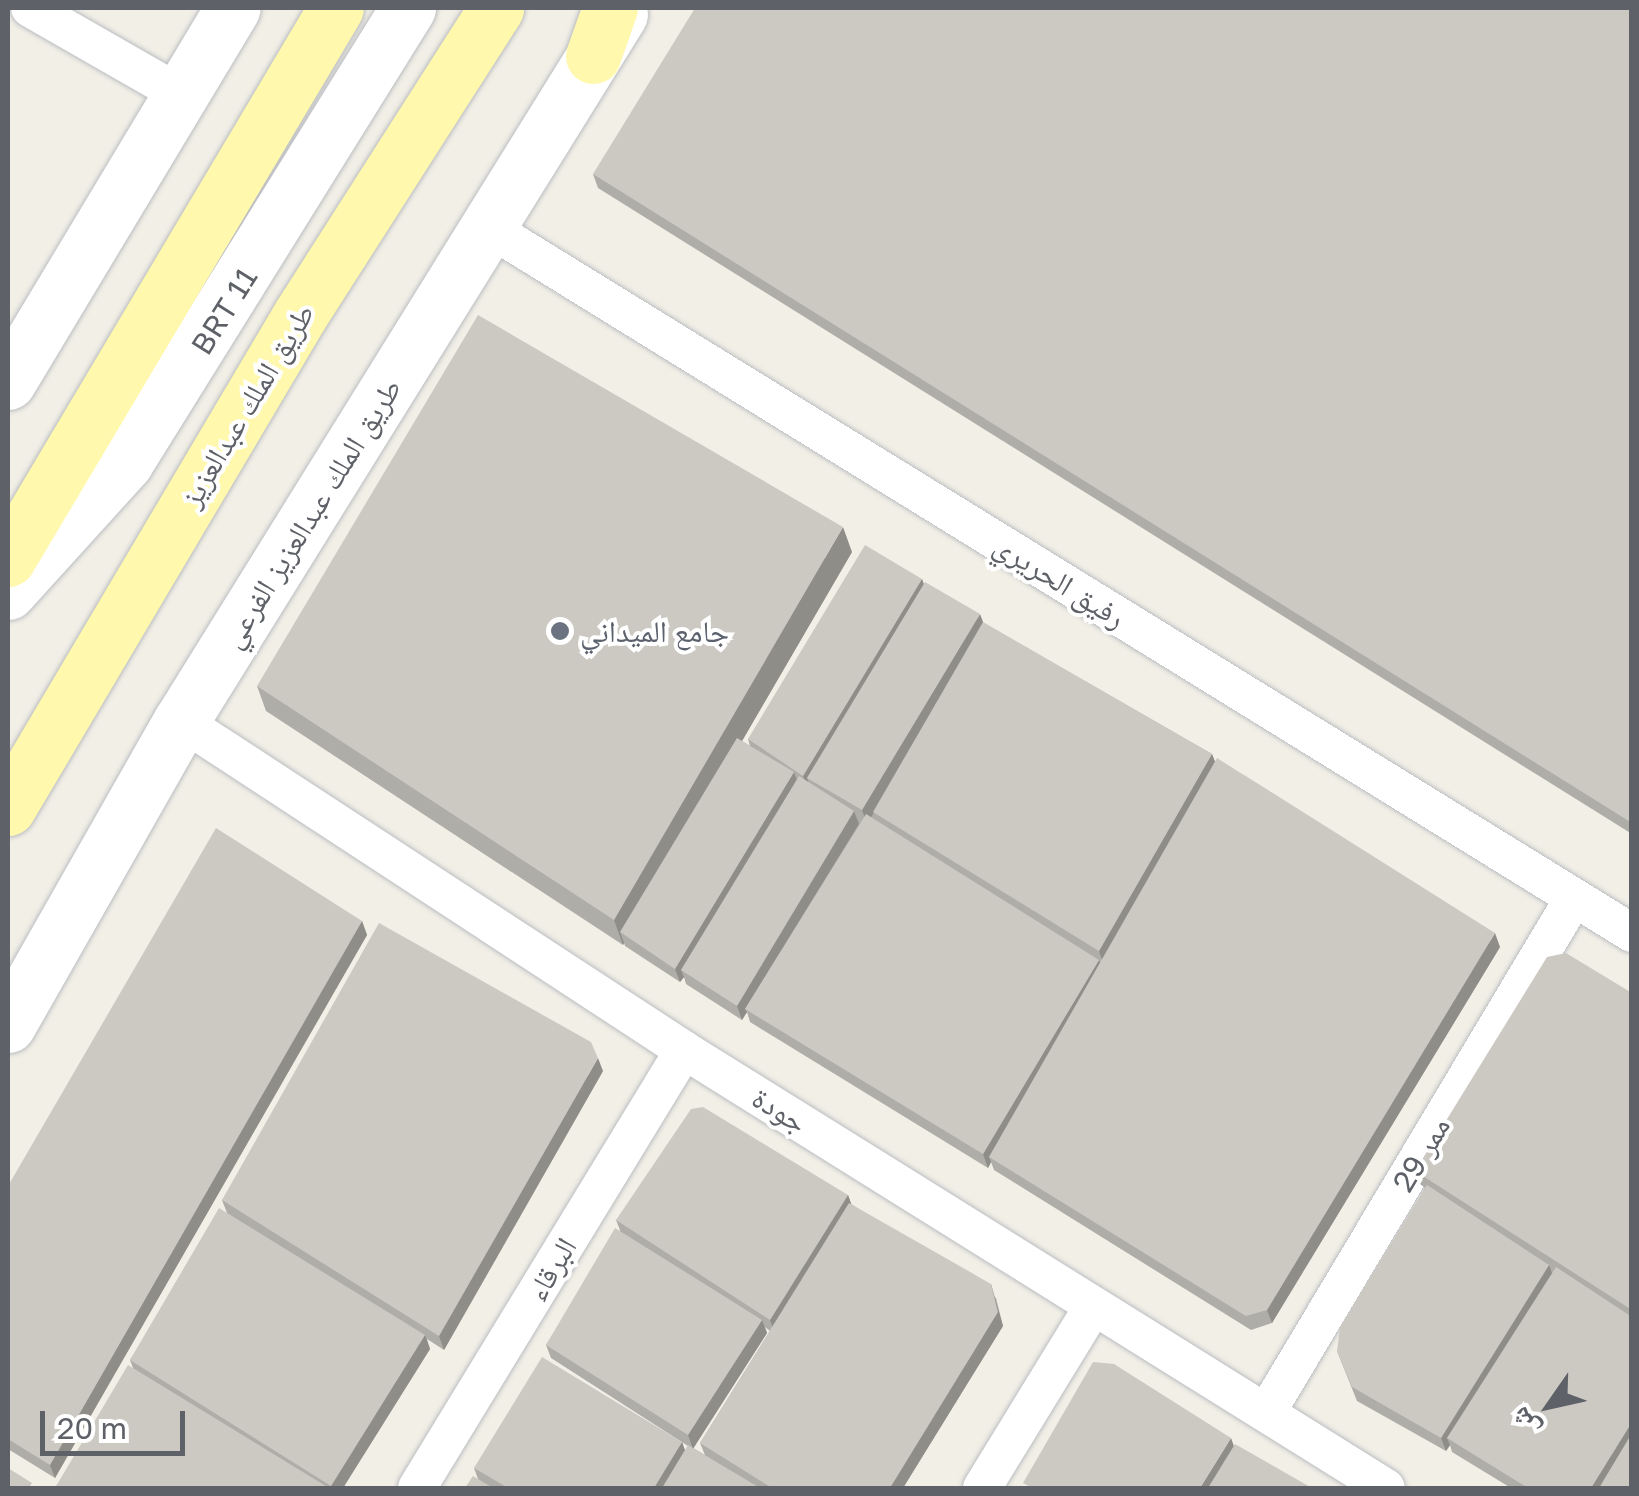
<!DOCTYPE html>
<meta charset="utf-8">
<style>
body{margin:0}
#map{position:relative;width:1639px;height:1496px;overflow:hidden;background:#f1efe6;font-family:"Golos Text","Noto Naskh Arabic",sans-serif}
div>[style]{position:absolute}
.roads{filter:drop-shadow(0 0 2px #bbbdc2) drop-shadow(0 0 2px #bbbdc2)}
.street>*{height:38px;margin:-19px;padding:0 19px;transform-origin:19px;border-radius:19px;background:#fff}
.secondary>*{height:55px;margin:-27.5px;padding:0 27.5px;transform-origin:27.5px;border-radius:27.5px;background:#fff}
.primary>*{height:55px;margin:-27.5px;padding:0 27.5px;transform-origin:27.5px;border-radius:27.5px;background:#fff8ad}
.wall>*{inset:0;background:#afada8}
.shaded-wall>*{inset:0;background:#8f8d88}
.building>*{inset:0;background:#ccc9c3}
.dots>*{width:28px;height:28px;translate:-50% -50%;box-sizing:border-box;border:5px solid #fff;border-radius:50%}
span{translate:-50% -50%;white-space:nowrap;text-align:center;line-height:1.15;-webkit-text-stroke:8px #fff;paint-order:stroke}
.street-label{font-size:30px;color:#5e6167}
.worship-label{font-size:30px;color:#5b616d}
.left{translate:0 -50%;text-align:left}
.frame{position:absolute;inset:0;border:10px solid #5e6167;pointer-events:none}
.north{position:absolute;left:1499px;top:1356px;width:100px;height:100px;-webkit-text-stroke:8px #fff;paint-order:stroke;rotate:236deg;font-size:28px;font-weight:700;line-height:40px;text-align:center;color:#5e6167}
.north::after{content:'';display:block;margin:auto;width:35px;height:45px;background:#5e6167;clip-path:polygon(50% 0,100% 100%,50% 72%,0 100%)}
.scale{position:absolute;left:40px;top:1411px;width:145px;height:45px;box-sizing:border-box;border:5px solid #5e6167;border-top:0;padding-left:12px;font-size:30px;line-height:35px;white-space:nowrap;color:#5e6167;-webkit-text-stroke:8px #fff;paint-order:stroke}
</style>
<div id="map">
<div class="roads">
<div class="street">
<i style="left:30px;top:8px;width:173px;rotate:29.8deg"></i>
<i style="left:489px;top:228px;width:1343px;rotate:31.67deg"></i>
<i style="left:181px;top:721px;width:601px;rotate:33.19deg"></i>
<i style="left:684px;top:1050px;width:827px;rotate:31.96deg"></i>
<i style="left:1268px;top:1410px;width:596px;rotate:-59.14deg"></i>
<i style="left:417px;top:1488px;width:513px;rotate:-58.63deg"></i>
<i style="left:982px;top:1488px;width:212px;rotate:-58.5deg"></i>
</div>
<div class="secondary">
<i style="left:8px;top:382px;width:436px;rotate:-59deg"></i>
<i style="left:8px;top:592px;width:174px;rotate:-47.8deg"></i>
<i style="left:125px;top:463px;width:536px;rotate:-58.12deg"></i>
<i style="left:8px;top:1025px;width:350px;rotate:-60.4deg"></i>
<i style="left:181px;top:721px;width:832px;rotate:-58.16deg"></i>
</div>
<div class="primary">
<i style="left:593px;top:56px;width:51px;rotate:-70.5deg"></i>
<i style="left:8px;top:559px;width:641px;rotate:-59.24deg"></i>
<i style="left:8px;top:808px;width:573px;rotate:-59.36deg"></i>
<i style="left:300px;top:315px;width:364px;rotate:-57.4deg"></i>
</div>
</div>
<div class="wall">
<i style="clip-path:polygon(1632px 8px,1632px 834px,598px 188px,593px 174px)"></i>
<i style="clip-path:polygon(852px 552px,742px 741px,750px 746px,748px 739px,922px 579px,924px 585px,983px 623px,1212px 754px,1215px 762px,1500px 947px,1272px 1323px,1251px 1330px,994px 1170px,991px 1162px,988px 1168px,750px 1022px,747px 1012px,742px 1020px,686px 984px,684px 977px,680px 982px,625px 946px,624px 943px,623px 945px,266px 711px,257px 686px)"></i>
<i style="clip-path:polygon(362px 921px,367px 935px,55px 1478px,8px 1449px,8px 1186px)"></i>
<i style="clip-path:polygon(1632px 993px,1632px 1488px,1511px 1488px,1452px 1452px,1450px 1445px,1446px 1451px,1357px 1401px,1337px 1351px,1425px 1188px,1420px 1184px,1415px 1171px)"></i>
<i style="clip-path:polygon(603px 1071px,444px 1350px,427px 1339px,430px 1349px,343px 1488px,55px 1488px,133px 1368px,130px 1360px,227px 1213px,222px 1200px)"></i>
<i style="clip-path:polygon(evenodd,848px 1195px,851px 1204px,996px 1298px,1003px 1326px,903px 1488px,465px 1488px,478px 1479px,474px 1468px,682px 1442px,685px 1451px,688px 1446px,551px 1358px,546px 1345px,620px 1230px,616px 1220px,848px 1195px,765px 1327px,770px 1331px,700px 1443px,705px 1455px,693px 1448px,767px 1333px,765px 1327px)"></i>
</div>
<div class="shaded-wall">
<i style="clip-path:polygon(843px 527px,852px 552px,628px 937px,620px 932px,624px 943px,623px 945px,614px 920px)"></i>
<i style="clip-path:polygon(922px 579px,927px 593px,807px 778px,810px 786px,808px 789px,803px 776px)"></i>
<i style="clip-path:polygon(980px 614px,985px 627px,867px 824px,862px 810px)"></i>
<i style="clip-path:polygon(1212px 754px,1217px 767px,1104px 965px,1099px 951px)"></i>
<i style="clip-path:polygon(794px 772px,799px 786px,681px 970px,684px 977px,680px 982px,675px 969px)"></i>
<i style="clip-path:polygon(854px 811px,859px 824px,745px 1009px,747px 1012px,742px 1020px,737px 1006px)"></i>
<i style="clip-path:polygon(362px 921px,367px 935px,55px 1478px,50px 1465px)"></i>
<i style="clip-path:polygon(1495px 933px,1500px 947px,1272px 1323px,1267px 1310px)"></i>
<i style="clip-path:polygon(1099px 960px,1104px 974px,989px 1157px,991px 1162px,988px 1168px,983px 1154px)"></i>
<i style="clip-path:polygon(598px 1058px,603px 1071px,444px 1350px,439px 1336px)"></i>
<i style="clip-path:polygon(848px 1195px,853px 1209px,775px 1334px,770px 1320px)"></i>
<i style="clip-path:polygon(1549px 1265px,1554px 1279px,1447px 1438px,1450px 1445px,1446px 1451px,1441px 1438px)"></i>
<i style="clip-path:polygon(991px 1284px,1003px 1326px,903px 1488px,890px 1488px)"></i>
<i style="clip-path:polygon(762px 1320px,767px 1333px,693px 1449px,688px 1435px)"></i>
<i style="clip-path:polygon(425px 1335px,430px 1349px,343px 1488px,332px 1488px,331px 1486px)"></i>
<i style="clip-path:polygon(1632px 1422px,1632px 1444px,1604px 1488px,1591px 1488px)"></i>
<i style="clip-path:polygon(1231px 1438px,1236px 1452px,1214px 1488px,1200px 1488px)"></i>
<i style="clip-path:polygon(682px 1442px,687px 1456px,667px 1488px,654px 1488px)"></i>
</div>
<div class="building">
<i style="clip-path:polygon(695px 8px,1632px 8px,1632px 823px,593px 174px)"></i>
<i style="clip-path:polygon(478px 315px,843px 527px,614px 920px,257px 686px)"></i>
<i style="clip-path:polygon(865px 545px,922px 579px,803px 776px,748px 739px)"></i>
<i style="clip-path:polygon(925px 582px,980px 614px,862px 810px,807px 778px)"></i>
<i style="clip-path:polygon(983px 622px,1212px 754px,1099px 951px,873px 812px)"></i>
<i style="clip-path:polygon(737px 738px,794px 772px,675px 969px,620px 932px)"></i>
<i style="clip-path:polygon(1217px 758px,1495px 933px,1267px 1310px,1246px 1316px,989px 1157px)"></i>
<i style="clip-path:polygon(799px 776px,854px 811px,737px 1006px,681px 970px)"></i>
<i style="clip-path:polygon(866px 814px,1099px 960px,983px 1154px,745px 1009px)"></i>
<i style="clip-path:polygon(216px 828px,362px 921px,50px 1465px,8px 1439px,8px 1186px)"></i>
<i style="clip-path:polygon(379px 923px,591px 1042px,598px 1058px,439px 1336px,222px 1200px)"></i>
<i style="clip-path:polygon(1566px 953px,1632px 993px,1632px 1310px,1415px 1171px,1547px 957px)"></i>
<i style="clip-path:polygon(703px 1107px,848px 1195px,770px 1320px,616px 1220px,691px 1109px)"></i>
<i style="clip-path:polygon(1427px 1185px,1549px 1265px,1441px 1438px,1352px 1387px,1337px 1351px,1340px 1327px)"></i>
<i style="clip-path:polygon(849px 1203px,991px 1284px,998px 1312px,890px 1488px,772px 1488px,700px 1443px)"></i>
<i style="clip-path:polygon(219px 1208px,425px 1335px,331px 1486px,130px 1360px)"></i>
<i style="clip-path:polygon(615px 1228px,762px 1320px,688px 1435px,546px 1345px)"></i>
<i style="clip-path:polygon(1556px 1267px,1632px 1317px,1632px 1422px,1591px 1488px,1528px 1488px,1447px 1438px)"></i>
<i style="clip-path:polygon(542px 1357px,682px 1442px,654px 1488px,508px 1488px,474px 1468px)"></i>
<i style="clip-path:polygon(1093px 1362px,1114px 1364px,1231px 1438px,1200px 1488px,1032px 1488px,1023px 1483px)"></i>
<i style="clip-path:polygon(128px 1365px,329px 1488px,55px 1488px)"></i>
<i style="clip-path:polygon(1632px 1433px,1632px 1488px,1599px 1488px)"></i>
<i style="clip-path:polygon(1235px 1444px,1312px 1488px,1208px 1488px)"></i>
<i style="clip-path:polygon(688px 1445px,760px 1488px,662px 1488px)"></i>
<i style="clip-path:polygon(8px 1468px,32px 1483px,29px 1488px,8px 1488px)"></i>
<i style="clip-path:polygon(473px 1476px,493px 1488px,465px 1488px)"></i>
</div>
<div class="dots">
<i style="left:560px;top:631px;background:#6b7280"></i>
</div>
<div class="street-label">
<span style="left:224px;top:311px;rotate:-58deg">BRT 11</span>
<span style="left:247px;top:405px;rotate:-59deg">طريق الملك عبدالعزيز</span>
<span style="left:311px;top:513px;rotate:-58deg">طريق الملك عبدالعزيز الفرعي</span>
<span style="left:1060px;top:581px;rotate:32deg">رفيق الحريري</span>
<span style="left:780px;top:1110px;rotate:32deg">جودة</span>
<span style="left:1421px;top:1154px;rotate:-59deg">ممر 29</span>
<span style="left:551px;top:1269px;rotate:-59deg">البرقاء</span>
</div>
<div class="worship-label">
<span class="left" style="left:580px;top:631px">جامع الميداني</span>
</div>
<div class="frame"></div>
<div class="north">ش</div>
<div class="scale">20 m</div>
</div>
